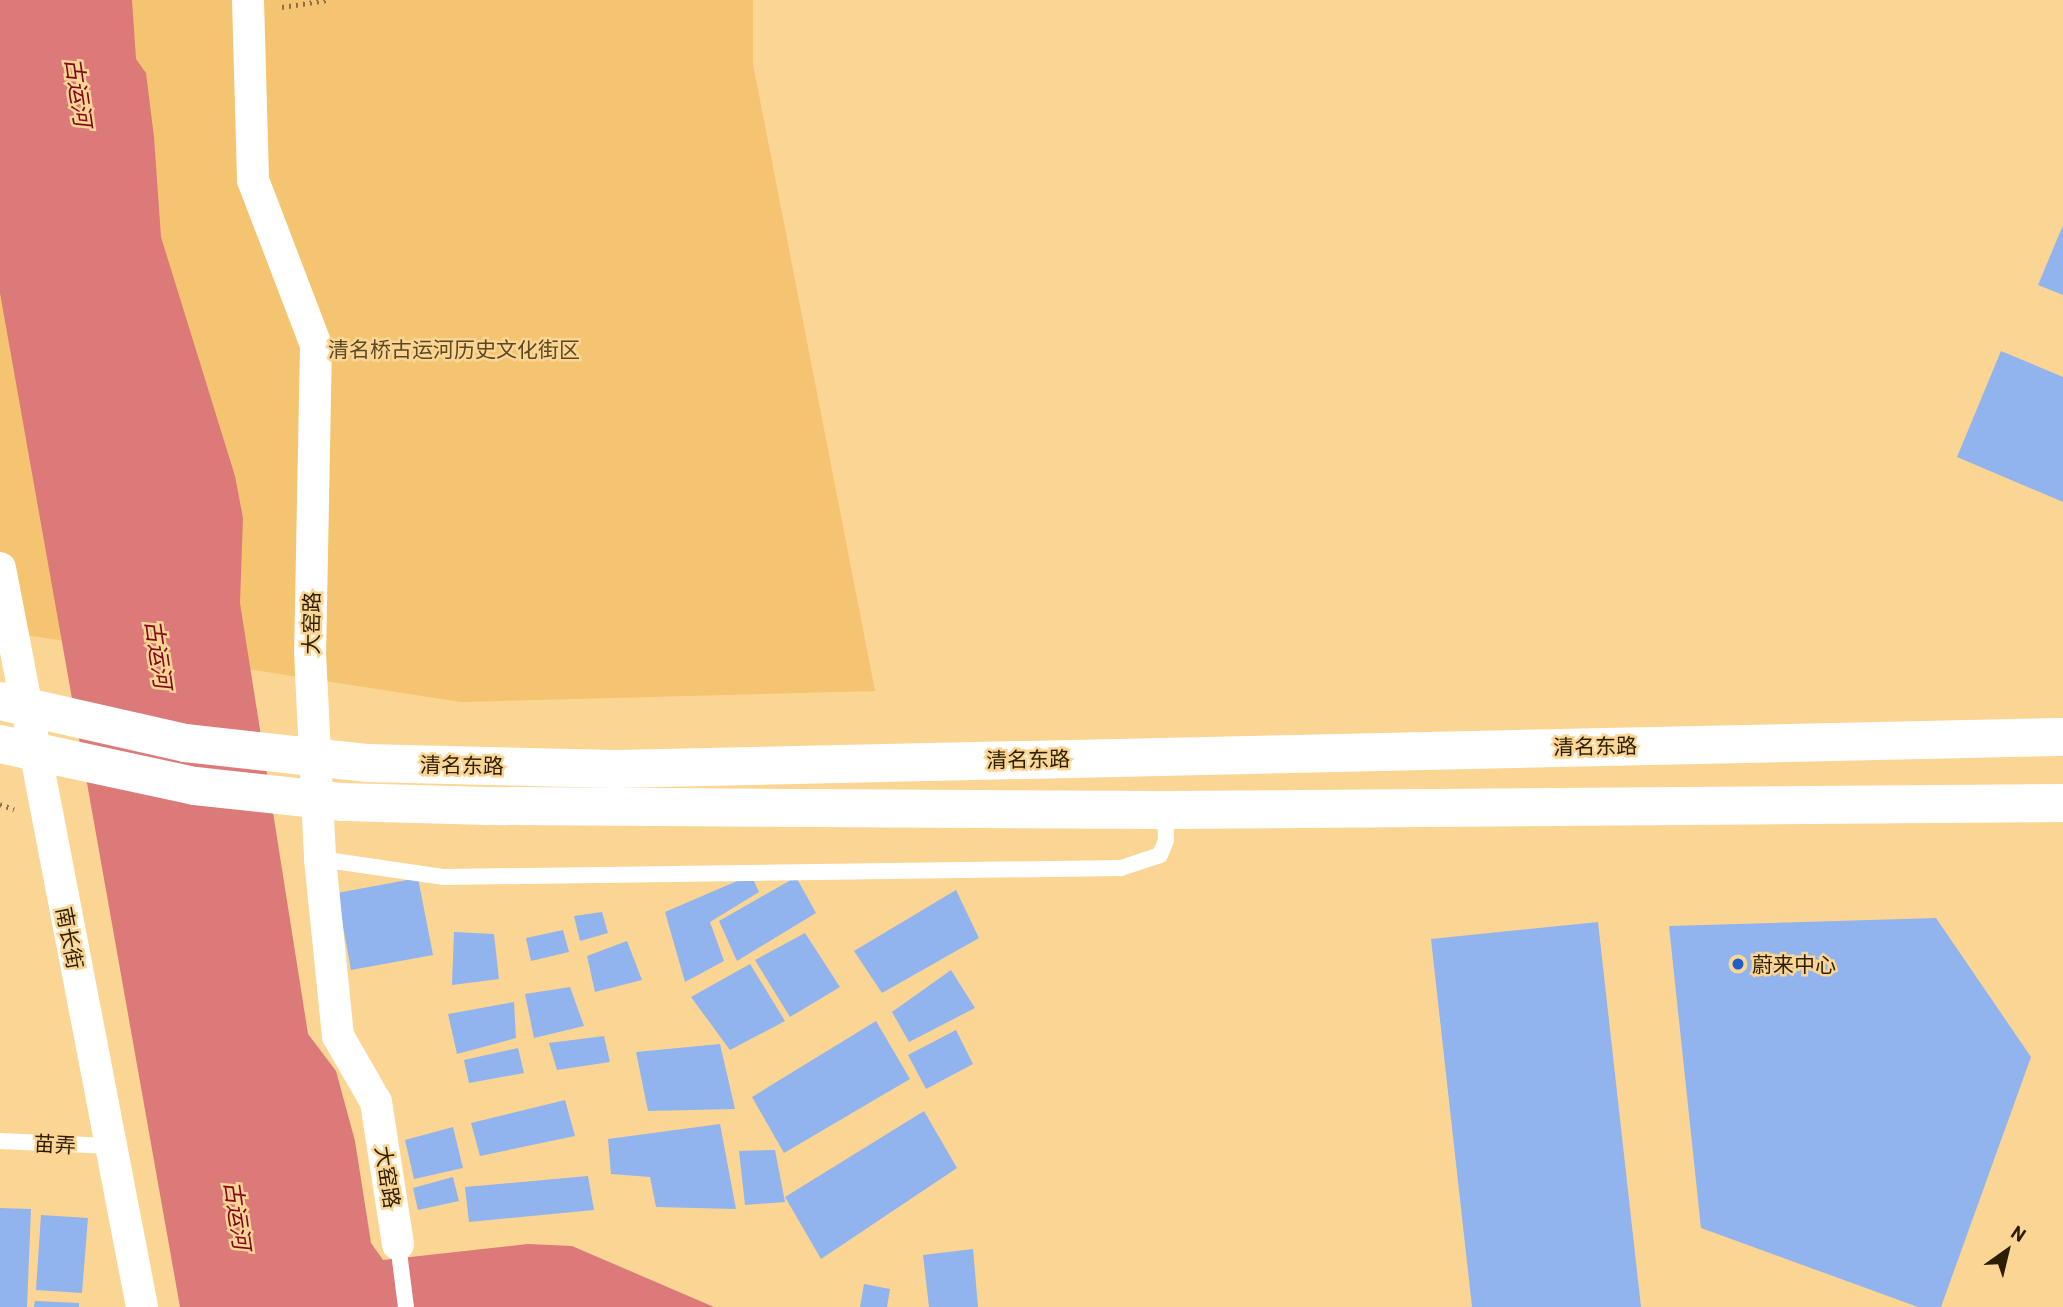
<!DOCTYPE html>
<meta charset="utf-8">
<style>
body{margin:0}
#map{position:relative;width:2063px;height:1307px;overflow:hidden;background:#fbd594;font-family:Barlow,"Noto Sans SC",sans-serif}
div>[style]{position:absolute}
.green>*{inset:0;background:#f4c470}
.water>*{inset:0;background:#dc7979}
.building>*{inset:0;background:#91b4ee}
.path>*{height:4.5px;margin-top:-2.25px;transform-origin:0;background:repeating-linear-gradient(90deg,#8b7246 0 2px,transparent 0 7px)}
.lane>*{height:16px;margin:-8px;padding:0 8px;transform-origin:8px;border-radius:8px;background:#fff}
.street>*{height:32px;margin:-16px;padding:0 16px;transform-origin:16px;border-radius:16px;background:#fff}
.secondary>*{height:38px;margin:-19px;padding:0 19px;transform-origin:19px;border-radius:19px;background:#fff}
.dots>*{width:19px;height:19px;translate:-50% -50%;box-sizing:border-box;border:4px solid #fbd594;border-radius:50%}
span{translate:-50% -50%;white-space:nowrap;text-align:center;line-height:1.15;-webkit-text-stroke:5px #fbd594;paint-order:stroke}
.park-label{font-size:21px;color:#5d4822}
.street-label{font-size:21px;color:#2c1e03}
.poi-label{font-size:21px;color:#2c1e03}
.left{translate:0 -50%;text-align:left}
.water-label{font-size:23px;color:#83051e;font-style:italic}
.north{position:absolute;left:1972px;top:1216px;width:70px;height:70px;-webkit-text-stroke:5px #fbd594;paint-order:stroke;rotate:34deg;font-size:19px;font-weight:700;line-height:28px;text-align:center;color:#2c1e03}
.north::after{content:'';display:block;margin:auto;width:24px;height:32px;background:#2c1e03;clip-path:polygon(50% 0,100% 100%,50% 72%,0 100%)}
</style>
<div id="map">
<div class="green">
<i style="clip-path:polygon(0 0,753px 0,753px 64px,875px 691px,461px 702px,0 631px)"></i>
</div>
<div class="water">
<i style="clip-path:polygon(0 0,132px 0,136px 59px,146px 73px,154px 137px,161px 237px,235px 476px,243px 518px,240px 603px,308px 1034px,336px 1071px,355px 1141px,371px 1243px,383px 1260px,528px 1244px,572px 1246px,714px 1307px,180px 1307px,0 293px)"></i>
</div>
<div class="building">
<i style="clip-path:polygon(2063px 225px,2063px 295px,2038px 285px)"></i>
<i style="clip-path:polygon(2001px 351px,2063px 377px,2063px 502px,1957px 457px)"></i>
<i style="clip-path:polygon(751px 875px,759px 892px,710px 922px,724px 961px,685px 982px,665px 912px)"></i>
<i style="clip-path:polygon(796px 877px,816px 913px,737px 961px,719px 921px)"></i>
<i style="clip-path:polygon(418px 878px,433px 955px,351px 970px,337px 893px)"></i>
<i style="clip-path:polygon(956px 890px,979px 938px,882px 993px,854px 951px)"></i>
<i style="clip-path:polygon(602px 912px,608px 933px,580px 941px,574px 916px)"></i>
<i style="clip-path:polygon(1936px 918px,2031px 1057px,1941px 1307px,1918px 1307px,1701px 1228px,1669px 926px)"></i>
<i style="clip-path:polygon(1598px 922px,1641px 1307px,1472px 1307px,1431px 939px)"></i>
<i style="clip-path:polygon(563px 930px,569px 952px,531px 961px,526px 938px)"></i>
<i style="clip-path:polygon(454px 932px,494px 934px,499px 979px,452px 985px)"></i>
<i style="clip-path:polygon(805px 933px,840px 987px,790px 1017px,755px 960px)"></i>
<i style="clip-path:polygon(627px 941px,642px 980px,595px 992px,587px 956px)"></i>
<i style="clip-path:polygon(750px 964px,785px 1021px,730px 1050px,691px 997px)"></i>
<i style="clip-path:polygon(951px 970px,975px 1008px,909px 1042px,892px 1012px)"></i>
<i style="clip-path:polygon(570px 987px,584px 1026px,534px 1038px,525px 994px)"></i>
<i style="clip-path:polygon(514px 1002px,516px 1038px,457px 1054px,448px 1014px)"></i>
<i style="clip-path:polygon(876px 1021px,910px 1079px,784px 1153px,752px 1097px)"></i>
<i style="clip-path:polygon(956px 1030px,973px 1064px,926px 1089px,908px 1055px)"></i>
<i style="clip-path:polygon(604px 1036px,610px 1062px,557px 1070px,549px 1043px)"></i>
<i style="clip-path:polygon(720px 1044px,735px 1109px,648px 1111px,636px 1052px)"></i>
<i style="clip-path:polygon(518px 1048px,524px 1073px,469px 1083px,464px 1060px)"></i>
<i style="clip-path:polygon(565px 1100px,575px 1136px,480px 1156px,471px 1123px)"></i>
<i style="clip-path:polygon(924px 1111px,957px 1168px,821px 1259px,785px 1197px)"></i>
<i style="clip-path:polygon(720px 1124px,736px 1209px,656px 1207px,650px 1177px,611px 1174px,608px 1139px)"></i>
<i style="clip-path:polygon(453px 1127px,463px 1168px,414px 1179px,405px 1140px)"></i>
<i style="clip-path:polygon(775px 1150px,785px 1202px,745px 1205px,739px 1151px)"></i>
<i style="clip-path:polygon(588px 1176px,594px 1210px,469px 1222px,465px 1187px)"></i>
<i style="clip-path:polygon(453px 1177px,459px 1201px,418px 1210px,413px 1188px)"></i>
<i style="clip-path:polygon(0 1208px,31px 1209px,27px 1307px,0 1307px)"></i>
<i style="clip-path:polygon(41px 1215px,88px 1218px,82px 1293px,36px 1290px)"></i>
<i style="clip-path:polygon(973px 1249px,978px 1307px,929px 1307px,923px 1255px)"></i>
<i style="clip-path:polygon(864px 1284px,890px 1289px,887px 1307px,860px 1307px)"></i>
<i style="clip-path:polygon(35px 1301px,79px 1303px,79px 1307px,34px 1307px)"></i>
</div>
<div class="path">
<i style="left:282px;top:7px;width:47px;rotate:-8.7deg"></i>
<i style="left:0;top:804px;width:15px;rotate:20deg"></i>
</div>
<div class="lane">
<i style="left:320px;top:859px;width:124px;rotate:8.3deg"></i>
<i style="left:443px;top:877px;width:678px;rotate:-0.76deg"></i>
<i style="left:1121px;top:868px;width:41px;rotate:-18.4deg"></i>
<i style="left:1160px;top:855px;width:16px;rotate:-68deg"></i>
<i style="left:1166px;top:840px;width:30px;rotate:-92deg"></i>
<i style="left:0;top:1141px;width:110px;rotate:2.6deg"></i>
<i style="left:398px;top:1244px;width:64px;rotate:82.8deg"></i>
</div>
<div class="street">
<i style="left:248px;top:0;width:180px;rotate:88.4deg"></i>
<i style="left:253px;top:180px;width:177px;rotate:69.1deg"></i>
<i style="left:316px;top:345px;width:307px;rotate:91.1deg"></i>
<i style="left:310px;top:652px;width:207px;rotate:87.2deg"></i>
<i style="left:320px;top:859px;width:178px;rotate:84.2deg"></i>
<i style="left:338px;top:1036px;width:76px;rotate:60.1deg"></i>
<i style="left:376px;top:1102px;width:144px;rotate:81.2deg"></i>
<i style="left:0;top:568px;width:753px;rotate:79.12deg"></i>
</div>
<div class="secondary">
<i style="left:0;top:701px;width:190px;rotate:12.8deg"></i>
<i style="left:185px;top:743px;width:182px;rotate:6.3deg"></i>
<i style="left:366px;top:763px;width:250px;rotate:1.4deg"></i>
<i style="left:616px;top:769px;width:1447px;rotate:-1.27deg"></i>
<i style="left:0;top:744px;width:199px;rotate:12.2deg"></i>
<i style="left:195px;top:786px;width:149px;rotate:6.2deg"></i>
<i style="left:343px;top:802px;width:145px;rotate:1.6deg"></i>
<i style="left:488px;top:806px;width:677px;rotate:0.34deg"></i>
<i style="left:1165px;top:810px;width:898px;rotate:-0.45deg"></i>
</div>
<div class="dots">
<i style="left:1738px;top:964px;background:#1f5eca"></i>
</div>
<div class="park-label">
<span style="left:454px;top:349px">清名桥古运河历史文化街区</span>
</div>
<div class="street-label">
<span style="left:311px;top:623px;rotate:-89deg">大窑路</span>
<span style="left:1595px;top:746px;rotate:-1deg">清名东路</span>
<span style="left:1028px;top:759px;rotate:-1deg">清名东路</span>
<span style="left:462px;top:765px;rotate:1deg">清名东路</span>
<span style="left:70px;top:938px;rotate:79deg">南长街</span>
<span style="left:55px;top:1144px;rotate:3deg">苗弄</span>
<span style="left:388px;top:1177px;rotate:81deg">大窑路</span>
</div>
<div class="poi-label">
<span class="left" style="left:1752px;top:964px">蔚来中心</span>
</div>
<div class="water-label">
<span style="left:79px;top:92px;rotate:82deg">古运河</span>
<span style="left:159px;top:654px;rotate:82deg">古运河</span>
<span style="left:238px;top:1215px;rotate:82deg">古运河</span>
</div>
<div class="north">N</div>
</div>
